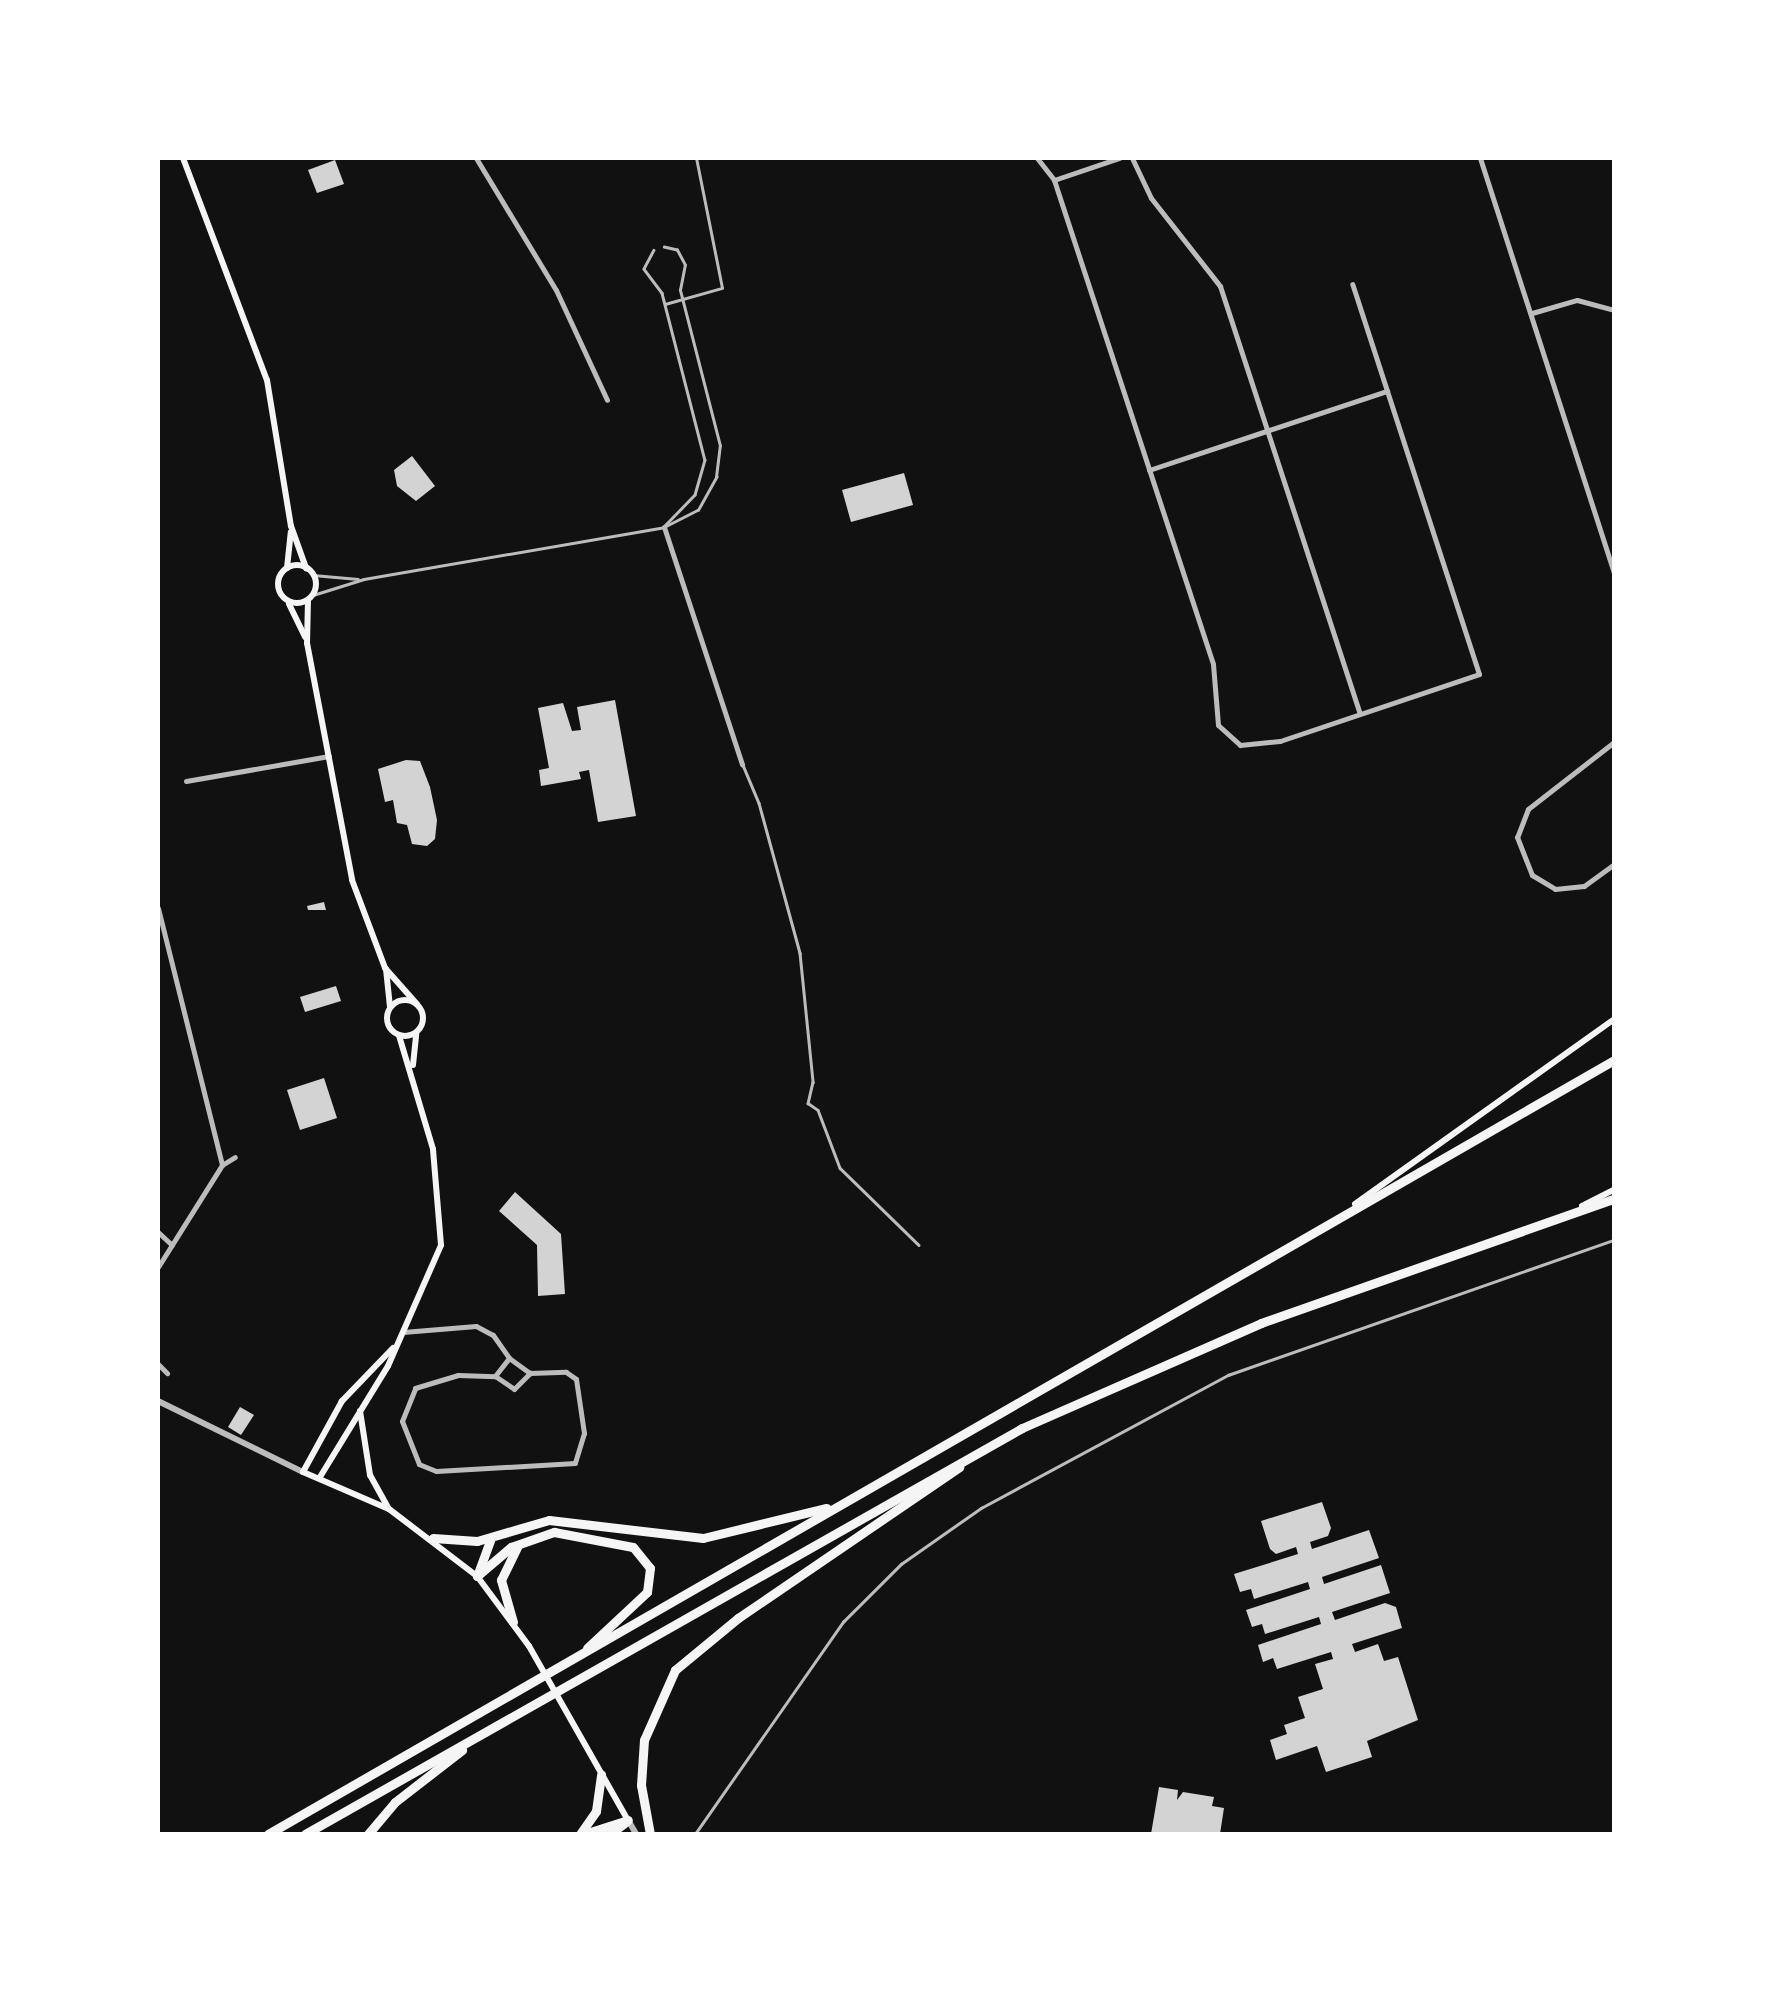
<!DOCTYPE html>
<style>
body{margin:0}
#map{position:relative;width:1772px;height:1992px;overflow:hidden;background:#111;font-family:"IBM Plex Sans",sans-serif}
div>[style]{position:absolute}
.building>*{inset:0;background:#d3d3d3}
.service>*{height:2.5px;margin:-1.25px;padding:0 1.25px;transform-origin:1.25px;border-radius:1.25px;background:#bcbcbc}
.minor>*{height:5px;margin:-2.5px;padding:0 2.5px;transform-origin:2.5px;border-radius:2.5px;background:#bcbcbc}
.tertiary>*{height:6px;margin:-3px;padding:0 3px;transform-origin:3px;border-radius:3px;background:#bcbcbc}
.secondary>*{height:6px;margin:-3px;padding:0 3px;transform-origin:3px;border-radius:3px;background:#f5f5f5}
.secondary>.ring{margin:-3px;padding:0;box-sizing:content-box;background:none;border:6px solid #f5f5f5;border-radius:50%}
.motorway>*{height:9px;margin:-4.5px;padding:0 4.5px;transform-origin:4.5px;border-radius:4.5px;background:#f5f5f5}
span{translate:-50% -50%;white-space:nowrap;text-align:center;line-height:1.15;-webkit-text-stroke:10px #fff;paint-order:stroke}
.frame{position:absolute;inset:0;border:160px solid #fff;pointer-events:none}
</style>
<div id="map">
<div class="building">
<i style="clip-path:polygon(335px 160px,344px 184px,317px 193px,308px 170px)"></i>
<i style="clip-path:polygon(412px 456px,435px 486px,416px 501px,397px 486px,394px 470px)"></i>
<i style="clip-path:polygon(904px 473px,913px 505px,851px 522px,842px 490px)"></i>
<i style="clip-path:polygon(615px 700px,636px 816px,598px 822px,589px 770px,579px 772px,581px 779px,541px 786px,539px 770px,549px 768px,538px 708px,563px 703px,572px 731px,581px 730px,577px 707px)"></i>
<i style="clip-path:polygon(406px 760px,420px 761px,430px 787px,437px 820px,435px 839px,427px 846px,412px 844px,407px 825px,397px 823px,393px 800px,385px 802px,378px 769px)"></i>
<i style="clip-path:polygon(324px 902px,326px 910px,308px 910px,307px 906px)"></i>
<i style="clip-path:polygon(336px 986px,341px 1001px,305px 1012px,300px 997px)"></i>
<i style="clip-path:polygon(324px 1078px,337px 1118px,300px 1130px,287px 1090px)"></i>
<i style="clip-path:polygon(515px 1192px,561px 1234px,565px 1294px,538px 1296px,537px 1245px,499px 1211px)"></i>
<i style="clip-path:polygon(240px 1407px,254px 1415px,241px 1435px,228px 1427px)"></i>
<i style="clip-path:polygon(1322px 1502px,1331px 1528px,1328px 1536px,1310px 1542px,1312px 1549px,1369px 1530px,1379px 1558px,1322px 1577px,1324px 1584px,1381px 1565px,1390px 1593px,1332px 1612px,1335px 1620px,1385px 1603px,1396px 1607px,1402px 1628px,1352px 1644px,1355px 1652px,1378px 1644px,1384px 1661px,1398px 1657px,1418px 1720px,1367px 1741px,1372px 1757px,1326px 1772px,1317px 1746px,1276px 1760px,1270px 1740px,1287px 1734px,1284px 1725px,1305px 1718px,1298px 1697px,1323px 1689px,1315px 1664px,1333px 1659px,1331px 1652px,1277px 1669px,1273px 1658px,1263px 1662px,1258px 1645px,1321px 1624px,1319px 1617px,1265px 1634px,1262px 1624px,1252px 1627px,1246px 1610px,1310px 1589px,1308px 1582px,1254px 1599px,1251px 1589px,1240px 1592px,1234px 1574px,1298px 1554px,1296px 1547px,1276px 1554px,1270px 1549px,1261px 1521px)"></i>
<i style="clip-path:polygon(1159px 1787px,1178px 1790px,1177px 1800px,1183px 1792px,1214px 1797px,1212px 1806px,1224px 1808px,1220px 1834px,1151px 1834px)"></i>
</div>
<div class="service">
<i style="left:654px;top:250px;width:21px;rotate:118deg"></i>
<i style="left:644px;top:269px;width:30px;rotate:53deg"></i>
<i style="left:662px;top:293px;width:172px;rotate:75.6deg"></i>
<i style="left:705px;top:460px;width:36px;rotate:106deg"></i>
<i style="left:695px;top:495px;width:43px;rotate:134.1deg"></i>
<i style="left:665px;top:304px;width:59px;rotate:-15.7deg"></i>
<i style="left:722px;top:288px;width:133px;rotate:-101.3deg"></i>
<i style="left:313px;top:575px;width:45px;rotate:5.1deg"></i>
<i style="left:313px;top:595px;width:53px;rotate:-17.4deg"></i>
<i style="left:364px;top:579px;width:304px;rotate:-9.8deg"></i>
<i style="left:664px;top:527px;width:38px;rotate:-27deg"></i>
<i style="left:698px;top:510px;width:38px;rotate:-61deg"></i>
<i style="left:716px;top:477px;width:31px;rotate:-83deg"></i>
<i style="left:720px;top:446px;width:161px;rotate:-104.4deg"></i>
<i style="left:680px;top:290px;width:25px;rotate:-79deg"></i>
<i style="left:685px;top:265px;width:17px;rotate:-118deg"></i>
<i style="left:677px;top:250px;width:13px;rotate:-167deg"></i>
<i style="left:743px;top:765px;width:41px;rotate:67.2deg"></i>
<i style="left:759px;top:803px;width:156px;rotate:74.7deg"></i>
<i style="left:800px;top:953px;width:130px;rotate:84.2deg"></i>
<i style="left:813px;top:1082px;width:22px;rotate:103deg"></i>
<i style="left:808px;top:1103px;width:12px;rotate:35deg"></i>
<i style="left:818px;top:1110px;width:62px;rotate:69.2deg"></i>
<i style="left:840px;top:1168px;width:110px;rotate:44.3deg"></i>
<i style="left:695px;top:1834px;width:259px;rotate:-55.1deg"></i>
<i style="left:843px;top:1622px;width:82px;rotate:-45deg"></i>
<i style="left:901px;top:1564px;width:98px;rotate:-35deg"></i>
<i style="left:981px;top:1508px;width:281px;rotate:-28.3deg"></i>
<i style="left:1228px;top:1375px;width:409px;rotate:-19.3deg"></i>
</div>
<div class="minor">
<i style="left:476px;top:158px;width:154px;rotate:58.8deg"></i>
<i style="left:556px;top:290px;width:121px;rotate:65.1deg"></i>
<i style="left:1037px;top:158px;width:28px;rotate:52deg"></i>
<i style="left:1132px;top:158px;width:44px;rotate:64.6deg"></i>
<i style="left:1151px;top:198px;width:112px;rotate:51.9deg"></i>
<i style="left:1220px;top:286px;width:448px;rotate:71.9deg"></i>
<i style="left:1480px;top:158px;width:436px;rotate:72.1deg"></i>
<i style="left:1054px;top:180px;width:509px;rotate:71.81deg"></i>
<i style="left:1213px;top:664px;width:61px;rotate:85.3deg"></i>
<i style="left:1218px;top:725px;width:30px;rotate:42deg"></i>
<i style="left:1240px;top:745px;width:40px;rotate:-5.7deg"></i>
<i style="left:1280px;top:741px;width:210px;rotate:-18.6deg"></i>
<i style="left:1479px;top:674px;width:410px;rotate:-108deg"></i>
<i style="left:1054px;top:180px;width:69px;rotate:-18.7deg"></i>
<i style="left:1532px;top:313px;width:47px;rotate:-16.1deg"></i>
<i style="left:1577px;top:300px;width:38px;rotate:15deg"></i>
<i style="left:1149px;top:470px;width:251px;rotate:-18.4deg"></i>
<i style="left:664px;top:527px;width:250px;rotate:71.8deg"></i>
<i style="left:1614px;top:742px;width:109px;rotate:142.1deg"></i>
<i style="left:1528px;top:809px;width:30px;rotate:111deg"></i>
<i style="left:1517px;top:837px;width:41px;rotate:68.5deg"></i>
<i style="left:1532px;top:875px;width:27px;rotate:31deg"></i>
<i style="left:1555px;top:889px;width:29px;rotate:-6deg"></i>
<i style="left:1584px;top:886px;width:37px;rotate:-36deg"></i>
<i style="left:186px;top:781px;width:145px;rotate:-9.9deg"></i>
<i style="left:158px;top:908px;width:265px;rotate:76deg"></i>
<i style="left:158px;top:1232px;width:19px;rotate:43deg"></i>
<i style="left:158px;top:1267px;width:120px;rotate:-57.9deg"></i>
<i style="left:222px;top:1165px;width:15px;rotate:-32deg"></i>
<i style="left:403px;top:1332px;width:73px;rotate:-4.7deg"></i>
<i style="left:476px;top:1326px;width:19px;rotate:28deg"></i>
<i style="left:493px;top:1335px;width:28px;rotate:55deg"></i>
<i style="left:158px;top:1364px;width:13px;rotate:45deg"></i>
<i style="left:495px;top:1376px;width:23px;rotate:-52deg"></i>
<i style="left:509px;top:1358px;width:26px;rotate:36deg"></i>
<i style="left:530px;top:1373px;width:36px;rotate:-2deg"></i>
<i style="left:566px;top:1372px;width:12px;rotate:35deg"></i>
<i style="left:576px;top:1379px;width:55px;rotate:81.6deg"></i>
<i style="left:584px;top:1433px;width:31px;rotate:107deg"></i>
<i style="left:575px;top:1463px;width:139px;rotate:176.7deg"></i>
<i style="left:436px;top:1471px;width:18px;rotate:-158deg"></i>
<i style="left:419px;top:1464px;width:46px;rotate:-111.6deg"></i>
<i style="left:402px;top:1421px;width:35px;rotate:-68deg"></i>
<i style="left:415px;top:1388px;width:45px;rotate:-16.8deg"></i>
<i style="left:458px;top:1375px;width:37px;rotate:2deg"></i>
<i style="left:495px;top:1376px;width:23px;rotate:34deg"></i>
<i style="left:514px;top:1389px;width:23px;rotate:-45deg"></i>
</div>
<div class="tertiary">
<i style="left:158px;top:1401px;width:161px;rotate:26.1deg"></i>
<i style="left:628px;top:1820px;width:16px;rotate:60deg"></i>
</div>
<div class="secondary">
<i style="left:183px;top:158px;width:237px;rotate:69.3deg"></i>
<i style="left:267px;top:380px;width:148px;rotate:80.7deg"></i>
<i style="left:291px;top:526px;width:45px;rotate:70.3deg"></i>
<i class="ring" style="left:278px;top:565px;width:32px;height:32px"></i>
<i style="left:287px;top:568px;width:36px;rotate:-84deg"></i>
<i style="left:308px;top:600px;width:43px;rotate:91.3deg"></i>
<i style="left:307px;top:643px;width:241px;rotate:79.2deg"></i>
<i style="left:352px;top:880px;width:94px;rotate:69.4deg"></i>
<i style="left:385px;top:968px;width:48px;rotate:48.4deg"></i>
<i style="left:289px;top:604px;width:37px;rotate:64deg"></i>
<i style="left:386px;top:969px;width:37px;rotate:84deg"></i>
<i class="ring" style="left:387px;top:1000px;width:30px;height:30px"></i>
<i style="left:413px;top:1065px;width:31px;rotate:-84deg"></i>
<i style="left:1355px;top:1204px;width:318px;rotate:-35.5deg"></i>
<i style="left:1582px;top:1206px;width:36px;rotate:-27deg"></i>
<i style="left:393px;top:1348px;width:74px;rotate:133.9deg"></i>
<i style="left:342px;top:1401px;width:81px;rotate:118.8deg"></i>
<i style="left:303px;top:1472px;width:94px;rotate:23.3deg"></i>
<i style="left:389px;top:1509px;width:111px;rotate:37.3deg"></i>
<i style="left:477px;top:1576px;width:87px;rotate:53.4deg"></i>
<i style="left:529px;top:1646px;width:200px;rotate:60.4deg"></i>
<i style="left:360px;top:1411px;width:65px;rotate:81.1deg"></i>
<i style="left:370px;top:1475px;width:38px;rotate:61deg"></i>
<i style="left:320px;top:1477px;width:130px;rotate:-58.5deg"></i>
<i style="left:388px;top:1366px;width:132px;rotate:-66.3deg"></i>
<i style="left:441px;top:1245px;width:96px;rotate:-94.8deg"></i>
<i style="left:433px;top:1149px;width:118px;rotate:-106.7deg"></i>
</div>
<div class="motorway">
<i style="left:433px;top:1538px;width:44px;rotate:3.9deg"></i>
<i style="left:477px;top:1541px;width:75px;rotate:-16.3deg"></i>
<i style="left:549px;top:1520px;width:155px;rotate:6.7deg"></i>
<i style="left:703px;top:1538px;width:127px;rotate:-13.7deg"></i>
<i style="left:477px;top:1576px;width:45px;rotate:-40.5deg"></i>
<i style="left:511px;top:1547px;width:46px;rotate:-19.2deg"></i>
<i style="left:554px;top:1532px;width:80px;rotate:10.8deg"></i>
<i style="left:633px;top:1547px;width:27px;rotate:51deg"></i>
<i style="left:650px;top:1568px;width:24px;rotate:97deg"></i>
<i style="left:647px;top:1592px;width:82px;rotate:137deg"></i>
<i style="left:477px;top:1576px;width:40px;rotate:-69.8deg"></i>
<i style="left:513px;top:1622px;width:44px;rotate:-105.9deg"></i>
<i style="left:501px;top:1580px;width:37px;rotate:-64deg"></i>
<i style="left:268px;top:1834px;width:1553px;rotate:-29.9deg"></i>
<i style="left:305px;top:1834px;width:824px;rotate:-29.52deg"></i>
<i style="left:1022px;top:1428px;width:261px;rotate:-23.7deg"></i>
<i style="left:1261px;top:1323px;width:374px;rotate:-19.4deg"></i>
<i style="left:368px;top:1834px;width:42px;rotate:-49.8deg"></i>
<i style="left:395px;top:1802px;width:85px;rotate:-37.8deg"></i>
<i style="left:580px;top:1834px;width:28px;rotate:-55deg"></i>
<i style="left:596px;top:1811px;width:37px;rotate:-82deg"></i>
<i style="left:584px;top:1834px;width:46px;rotate:-17.7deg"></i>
<i style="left:610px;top:1834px;width:20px;rotate:-37deg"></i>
<i style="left:650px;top:1834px;width:50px;rotate:-100.4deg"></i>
<i style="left:641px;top:1785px;width:45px;rotate:-86.2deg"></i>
<i style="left:644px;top:1740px;width:77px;rotate:-66.1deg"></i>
<i style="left:675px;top:1670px;width:82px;rotate:-39.5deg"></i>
<i style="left:738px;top:1618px;width:268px;rotate:-34.3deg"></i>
</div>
<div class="frame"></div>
</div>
